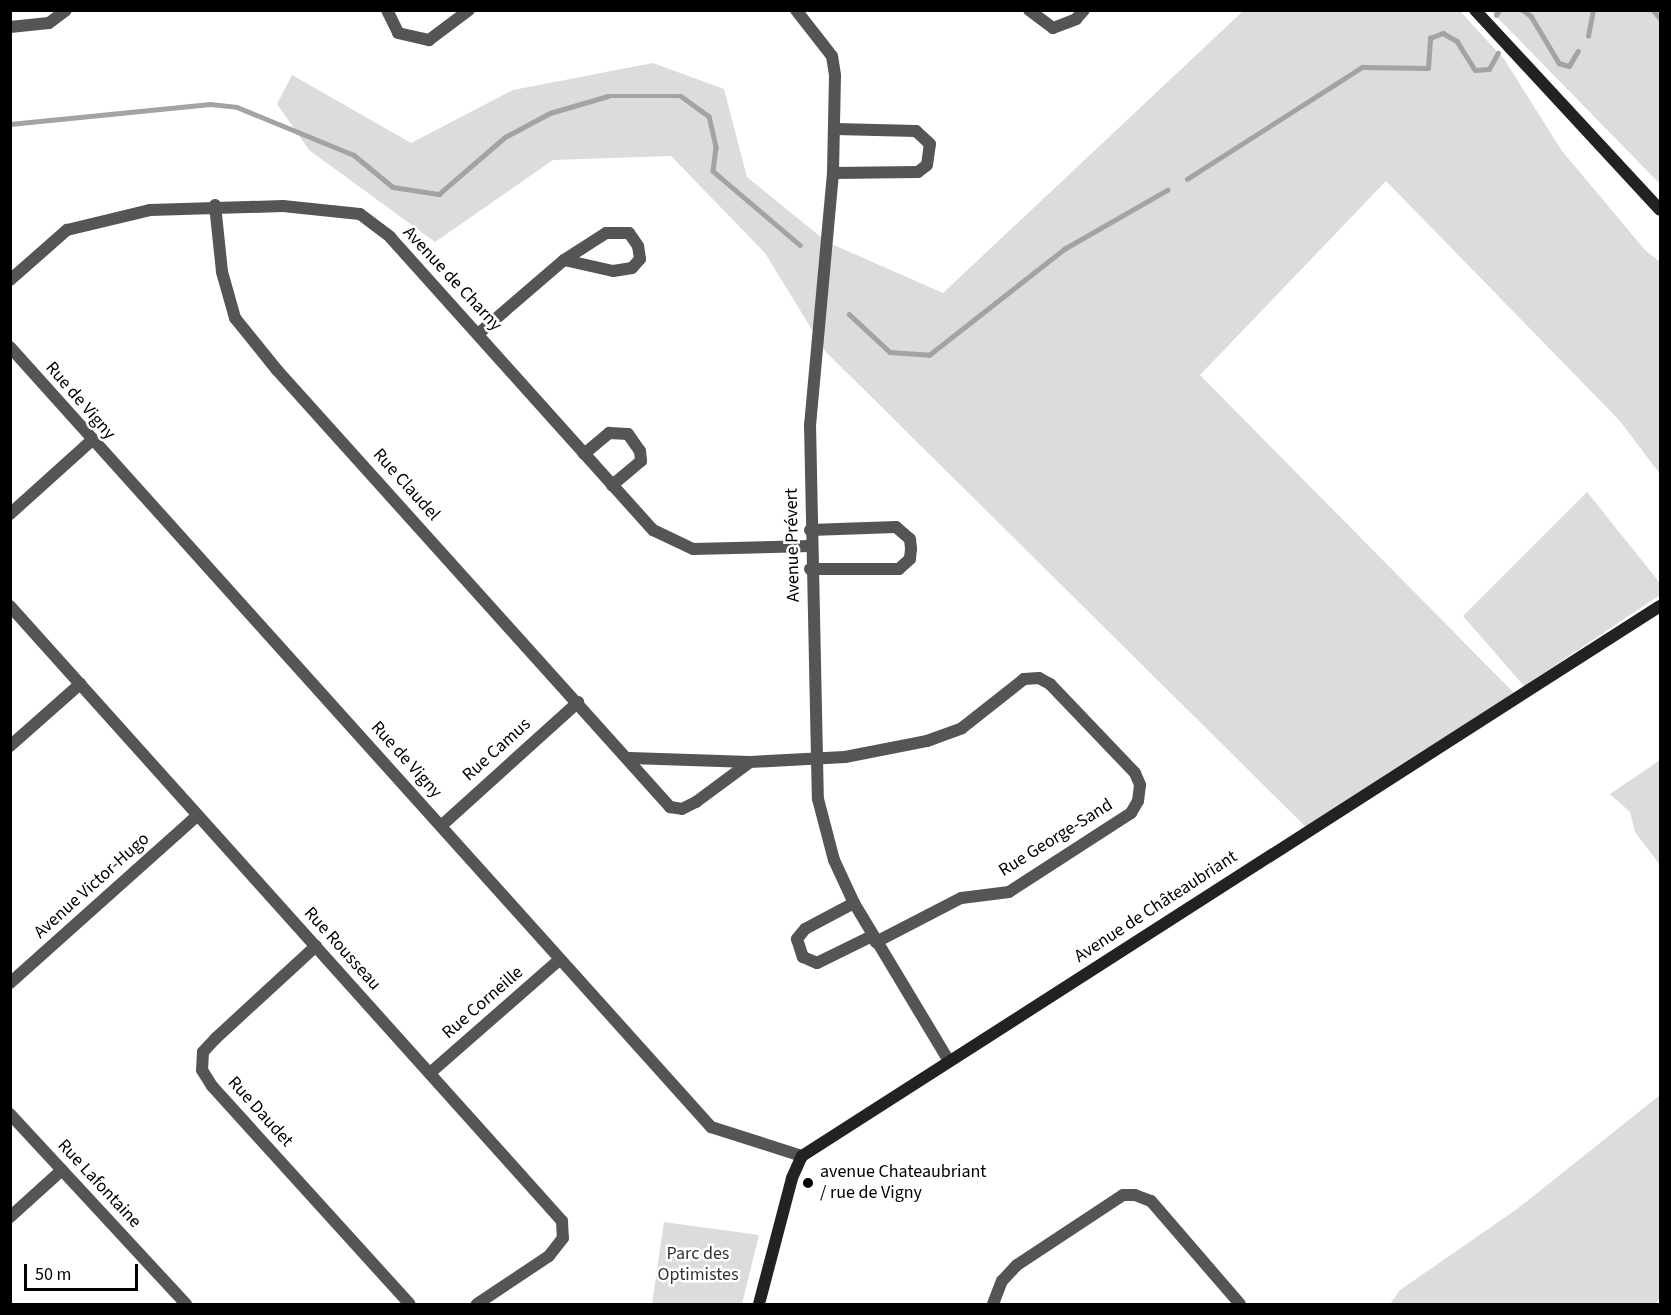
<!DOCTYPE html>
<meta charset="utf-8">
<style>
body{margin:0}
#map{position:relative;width:1671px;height:1315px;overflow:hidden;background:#fff;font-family:"Source Sans 3",sans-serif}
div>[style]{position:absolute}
.green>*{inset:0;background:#dcdcdc}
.stream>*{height:4.5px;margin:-2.25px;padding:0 2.25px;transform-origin:2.25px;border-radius:2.25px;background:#a3a3a3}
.street>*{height:12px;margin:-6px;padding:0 6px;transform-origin:6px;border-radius:6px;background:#555}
.secondary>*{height:12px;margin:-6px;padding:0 6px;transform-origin:6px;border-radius:6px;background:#222}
.dots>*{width:16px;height:16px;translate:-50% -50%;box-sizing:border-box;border:3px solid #fff;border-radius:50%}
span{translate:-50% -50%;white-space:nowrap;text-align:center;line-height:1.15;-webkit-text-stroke:5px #fff;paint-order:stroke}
.street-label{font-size:18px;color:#000}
.poi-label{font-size:18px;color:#000}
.left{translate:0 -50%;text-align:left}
.park-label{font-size:18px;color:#333}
.frame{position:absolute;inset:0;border:12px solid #000;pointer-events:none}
.scale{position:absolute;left:24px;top:1264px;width:114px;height:27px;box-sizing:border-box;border:3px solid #000;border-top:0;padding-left:8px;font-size:18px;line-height:21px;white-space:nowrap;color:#000;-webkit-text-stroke:4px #fff;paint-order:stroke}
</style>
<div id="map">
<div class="green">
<i style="clip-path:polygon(1243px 11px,1460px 11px,1504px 59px,1562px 151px,1645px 250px,1660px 262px,1660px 474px,1619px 420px,1386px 181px,1200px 375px,1518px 697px,1311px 832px,825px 351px,765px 253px,671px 156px,553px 160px,435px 242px,309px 150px,277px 104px,292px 75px,411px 143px,513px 90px,653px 63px,724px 89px,747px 177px,827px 242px,943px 293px)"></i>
<i style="clip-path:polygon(1491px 11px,1660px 11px,1660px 184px)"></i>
<i style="clip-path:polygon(1587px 492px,1660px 583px,1660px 595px,1524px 686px,1463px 616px)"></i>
<i style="clip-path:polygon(1660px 760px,1660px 865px,1635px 832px,1630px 812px,1610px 794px)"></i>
<i style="clip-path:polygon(1660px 1095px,1660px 1297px,1656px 1304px,1390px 1304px,1400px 1290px,1517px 1209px)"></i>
<i style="clip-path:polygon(664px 1222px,759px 1235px,742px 1304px,652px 1304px)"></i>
</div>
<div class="stream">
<i style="left:1523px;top:10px;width:10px;rotate:37deg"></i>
<i style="left:1531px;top:16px;width:55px;rotate:59.2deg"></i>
<i style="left:1559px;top:63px;width:10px;rotate:17deg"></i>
<i style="left:1569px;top:66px;width:17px;rotate:-59deg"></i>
<i style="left:1653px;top:10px;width:11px;rotate:49deg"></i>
<i style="left:1496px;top:15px;width:6px;rotate:-59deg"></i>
<i style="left:1588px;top:36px;width:26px;rotate:-79deg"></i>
<i style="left:10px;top:124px;width:201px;rotate:-5.7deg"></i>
<i style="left:210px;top:104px;width:27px;rotate:6deg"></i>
<i style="left:237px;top:107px;width:126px;rotate:22.3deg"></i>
<i style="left:354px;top:155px;width:50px;rotate:39.4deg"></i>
<i style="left:393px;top:187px;width:47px;rotate:8.7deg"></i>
<i style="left:439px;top:194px;width:87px;rotate:-40.8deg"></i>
<i style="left:505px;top:137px;width:51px;rotate:-28.1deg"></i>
<i style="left:550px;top:113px;width:60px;rotate:-16.3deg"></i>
<i style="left:608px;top:96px;width:73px"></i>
<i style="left:681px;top:96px;width:34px;rotate:36deg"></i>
<i style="left:709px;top:116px;width:32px;rotate:77deg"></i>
<i style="left:716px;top:147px;width:24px;rotate:97deg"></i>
<i style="left:713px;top:171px;width:114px;rotate:40.4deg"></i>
<i style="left:1187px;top:179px;width:208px;rotate:-32.6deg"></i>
<i style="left:1362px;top:67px;width:66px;rotate:0.9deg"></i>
<i style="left:1428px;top:68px;width:30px;rotate:-86deg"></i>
<i style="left:1430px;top:38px;width:14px;rotate:-21deg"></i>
<i style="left:1443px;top:33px;width:16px;rotate:30deg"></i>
<i style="left:1457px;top:41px;width:34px;rotate:58deg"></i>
<i style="left:1475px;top:70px;width:14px;rotate:-4deg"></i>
<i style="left:1489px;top:69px;width:18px;rotate:-61deg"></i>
<i style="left:849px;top:314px;width:56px;rotate:42.8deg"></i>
<i style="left:890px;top:352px;width:39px;rotate:4deg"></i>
<i style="left:929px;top:355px;width:172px;rotate:-38.1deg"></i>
<i style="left:1064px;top:249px;width:119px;rotate:-29.8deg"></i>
</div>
<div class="street">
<i style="left:387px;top:10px;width:25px;rotate:64deg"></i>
<i style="left:398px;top:33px;width:32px;rotate:13deg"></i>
<i style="left:429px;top:40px;width:50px;rotate:-36.9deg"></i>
<i style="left:796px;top:10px;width:58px;rotate:52deg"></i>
<i style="left:832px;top:56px;width:20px;rotate:81deg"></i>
<i style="left:835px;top:76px;width:97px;rotate:91.2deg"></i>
<i style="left:833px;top:173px;width:252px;rotate:95.2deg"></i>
<i style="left:810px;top:424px;width:375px;rotate:88.8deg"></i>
<i style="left:818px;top:799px;width:63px;rotate:75.3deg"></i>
<i style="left:834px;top:860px;width:47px;rotate:65.1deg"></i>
<i style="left:854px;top:903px;width:184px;rotate:59deg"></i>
<i style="left:1029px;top:10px;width:30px;rotate:37deg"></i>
<i style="left:1053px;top:28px;width:25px;rotate:-21deg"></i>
<i style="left:1076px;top:19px;width:12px;rotate:-48deg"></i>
<i style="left:10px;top:27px;width:39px;rotate:-6deg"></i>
<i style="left:49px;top:23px;width:21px;rotate:-37deg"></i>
<i style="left:833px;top:173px;width:85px;rotate:-0.7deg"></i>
<i style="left:918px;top:172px;width:11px;rotate:-38deg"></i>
<i style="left:927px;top:165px;width:21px;rotate:-82deg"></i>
<i style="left:930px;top:144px;width:19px;rotate:-137deg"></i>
<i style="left:916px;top:131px;width:80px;rotate:-178.6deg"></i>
<i style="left:215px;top:205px;width:67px;rotate:84deg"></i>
<i style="left:222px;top:272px;width:48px;rotate:74.2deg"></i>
<i style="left:235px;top:318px;width:67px;rotate:51.1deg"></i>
<i style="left:277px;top:370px;width:588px;rotate:48.03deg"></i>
<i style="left:670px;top:807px;width:12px;rotate:9deg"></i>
<i style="left:682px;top:809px;width:16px;rotate:-27deg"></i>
<i style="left:696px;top:802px;width:67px;rotate:-36.5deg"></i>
<i style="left:10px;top:280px;width:76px;rotate:-41.3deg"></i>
<i style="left:67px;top:230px;width:85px;rotate:-13.5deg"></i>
<i style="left:150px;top:210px;width:133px;rotate:-1.7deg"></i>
<i style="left:283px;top:206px;width:77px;rotate:5.9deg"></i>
<i style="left:360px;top:214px;width:38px;rotate:37deg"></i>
<i style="left:390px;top:237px;width:394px;rotate:48.1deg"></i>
<i style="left:653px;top:530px;width:44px;rotate:25.4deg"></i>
<i style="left:693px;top:549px;width:117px;rotate:-1.5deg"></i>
<i style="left:478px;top:334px;width:113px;rotate:-40.7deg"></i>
<i style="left:564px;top:260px;width:50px;rotate:-32.7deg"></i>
<i style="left:606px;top:233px;width:23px"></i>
<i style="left:629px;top:233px;width:16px;rotate:55deg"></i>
<i style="left:638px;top:246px;width:13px;rotate:81deg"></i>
<i style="left:640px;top:259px;width:12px;rotate:132deg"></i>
<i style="left:632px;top:268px;width:19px;rotate:171deg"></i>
<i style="left:613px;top:271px;width:50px;rotate:-167.3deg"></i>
<i style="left:10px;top:347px;width:1049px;rotate:48.05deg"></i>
<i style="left:711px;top:1127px;width:96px;rotate:17.7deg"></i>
<i style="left:584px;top:454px;width:33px;rotate:-40deg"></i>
<i style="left:609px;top:433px;width:19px;rotate:3deg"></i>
<i style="left:628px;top:434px;width:21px;rotate:55deg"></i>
<i style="left:640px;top:451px;width:10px;rotate:84deg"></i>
<i style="left:641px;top:461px;width:38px;rotate:140deg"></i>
<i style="left:10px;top:514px;width:109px;rotate:-42deg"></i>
<i style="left:810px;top:530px;width:86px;rotate:-2deg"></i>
<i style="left:896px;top:527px;width:18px;rotate:41deg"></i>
<i style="left:910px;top:539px;width:10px;rotate:84deg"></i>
<i style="left:911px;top:549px;width:10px;rotate:96deg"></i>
<i style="left:910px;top:559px;width:15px;rotate:138deg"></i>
<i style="left:899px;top:569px;width:89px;rotate:180deg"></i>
<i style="left:10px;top:606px;width:826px;rotate:48.09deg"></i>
<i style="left:562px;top:1221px;width:17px;rotate:87deg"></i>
<i style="left:563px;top:1238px;width:23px;rotate:128deg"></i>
<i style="left:549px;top:1256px;width:87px;rotate:146.3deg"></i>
<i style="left:10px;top:746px;width:94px;rotate:-41.5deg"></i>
<i style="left:630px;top:758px;width:120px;rotate:1.9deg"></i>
<i style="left:750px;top:762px;width:95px;rotate:-3deg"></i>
<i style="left:845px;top:757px;width:84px;rotate:-11deg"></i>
<i style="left:927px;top:741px;width:37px;rotate:-20deg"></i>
<i style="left:962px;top:728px;width:79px;rotate:-38.3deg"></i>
<i style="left:1024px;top:679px;width:15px;rotate:-4deg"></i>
<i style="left:1039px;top:678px;width:13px;rotate:29deg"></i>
<i style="left:1050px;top:684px;width:123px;rotate:46.3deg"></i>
<i style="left:1135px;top:773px;width:13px;rotate:67deg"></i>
<i style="left:1140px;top:785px;width:16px;rotate:97deg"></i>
<i style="left:1138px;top:801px;width:14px;rotate:120deg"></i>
<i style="left:1131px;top:813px;width:145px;rotate:147.1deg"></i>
<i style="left:1009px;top:892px;width:48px;rotate:172.9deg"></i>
<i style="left:961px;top:898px;width:96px;rotate:152.6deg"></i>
<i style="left:441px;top:826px;width:185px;rotate:-42.1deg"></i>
<i style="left:854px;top:903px;width:55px;rotate:152deg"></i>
<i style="left:805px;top:929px;width:13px;rotate:129deg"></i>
<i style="left:797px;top:939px;width:19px;rotate:72deg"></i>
<i style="left:803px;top:957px;width:15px;rotate:23deg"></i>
<i style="left:817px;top:963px;width:61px;rotate:-26.1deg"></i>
<i style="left:316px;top:946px;width:136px;rotate:137.4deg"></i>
<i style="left:216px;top:1038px;width:19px;rotate:133deg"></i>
<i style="left:203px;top:1052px;width:18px;rotate:93deg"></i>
<i style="left:202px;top:1070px;width:19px;rotate:58deg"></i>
<i style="left:212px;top:1086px;width:294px;rotate:47.8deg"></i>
<i style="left:10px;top:983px;width:251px;rotate:-41.8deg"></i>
<i style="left:430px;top:1073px;width:171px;rotate:-41.2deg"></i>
<i style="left:10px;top:1114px;width:259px;rotate:47.2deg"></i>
<i style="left:10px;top:1217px;width:70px;rotate:-42.1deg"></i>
<i style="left:993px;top:1304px;width:25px;rotate:-69deg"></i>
<i style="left:1002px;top:1281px;width:22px;rotate:-47deg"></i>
<i style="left:1017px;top:1265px;width:127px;rotate:-33.4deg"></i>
<i style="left:1123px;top:1195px;width:12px"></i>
<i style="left:1135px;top:1195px;width:17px;rotate:21deg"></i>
<i style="left:1151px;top:1201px;width:136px;rotate:49.2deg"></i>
</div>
<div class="secondary">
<i style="left:1475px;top:10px;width:272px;rotate:47.2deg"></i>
<i style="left:759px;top:1304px;width:130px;rotate:-75.3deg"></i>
<i style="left:792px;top:1178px;width:24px;rotate:-66deg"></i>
<i style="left:802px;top:1156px;width:1019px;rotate:-32.66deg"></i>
</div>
<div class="dots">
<i style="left:808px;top:1183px;background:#000"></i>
</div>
<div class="street-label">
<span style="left:452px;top:279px;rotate:47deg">Avenue de Charny</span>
<span style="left:80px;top:401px;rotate:49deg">Rue de Vigny</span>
<span style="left:406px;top:485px;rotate:48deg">Rue Claudel</span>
<span style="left:793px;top:545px;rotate:-91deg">Avenue Prévert</span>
<span style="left:497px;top:750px;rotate:-42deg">Rue Camus</span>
<span style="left:406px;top:760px;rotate:48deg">Rue de Vigny</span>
<span style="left:1056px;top:838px;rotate:-32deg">Rue George-Sand</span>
<span style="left:92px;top:886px;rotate:-42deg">Avenue Victor-Hugo</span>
<span style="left:1156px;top:907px;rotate:-33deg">Avenue de Châteaubriant</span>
<span style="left:342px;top:949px;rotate:48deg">Rue Rousseau</span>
<span style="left:483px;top:1003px;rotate:-41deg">Rue Corneille</span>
<span style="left:260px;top:1112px;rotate:48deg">Rue Daudet</span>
<span style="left:99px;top:1184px;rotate:47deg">Rue Lafontaine</span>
</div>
<div class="poi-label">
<span class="left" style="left:820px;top:1183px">avenue Chateaubriant<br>/ rue de Vigny</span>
</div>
<div class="park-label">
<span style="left:698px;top:1265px">Parc des<br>Optimistes</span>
</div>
<div class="frame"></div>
<div class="scale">50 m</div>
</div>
